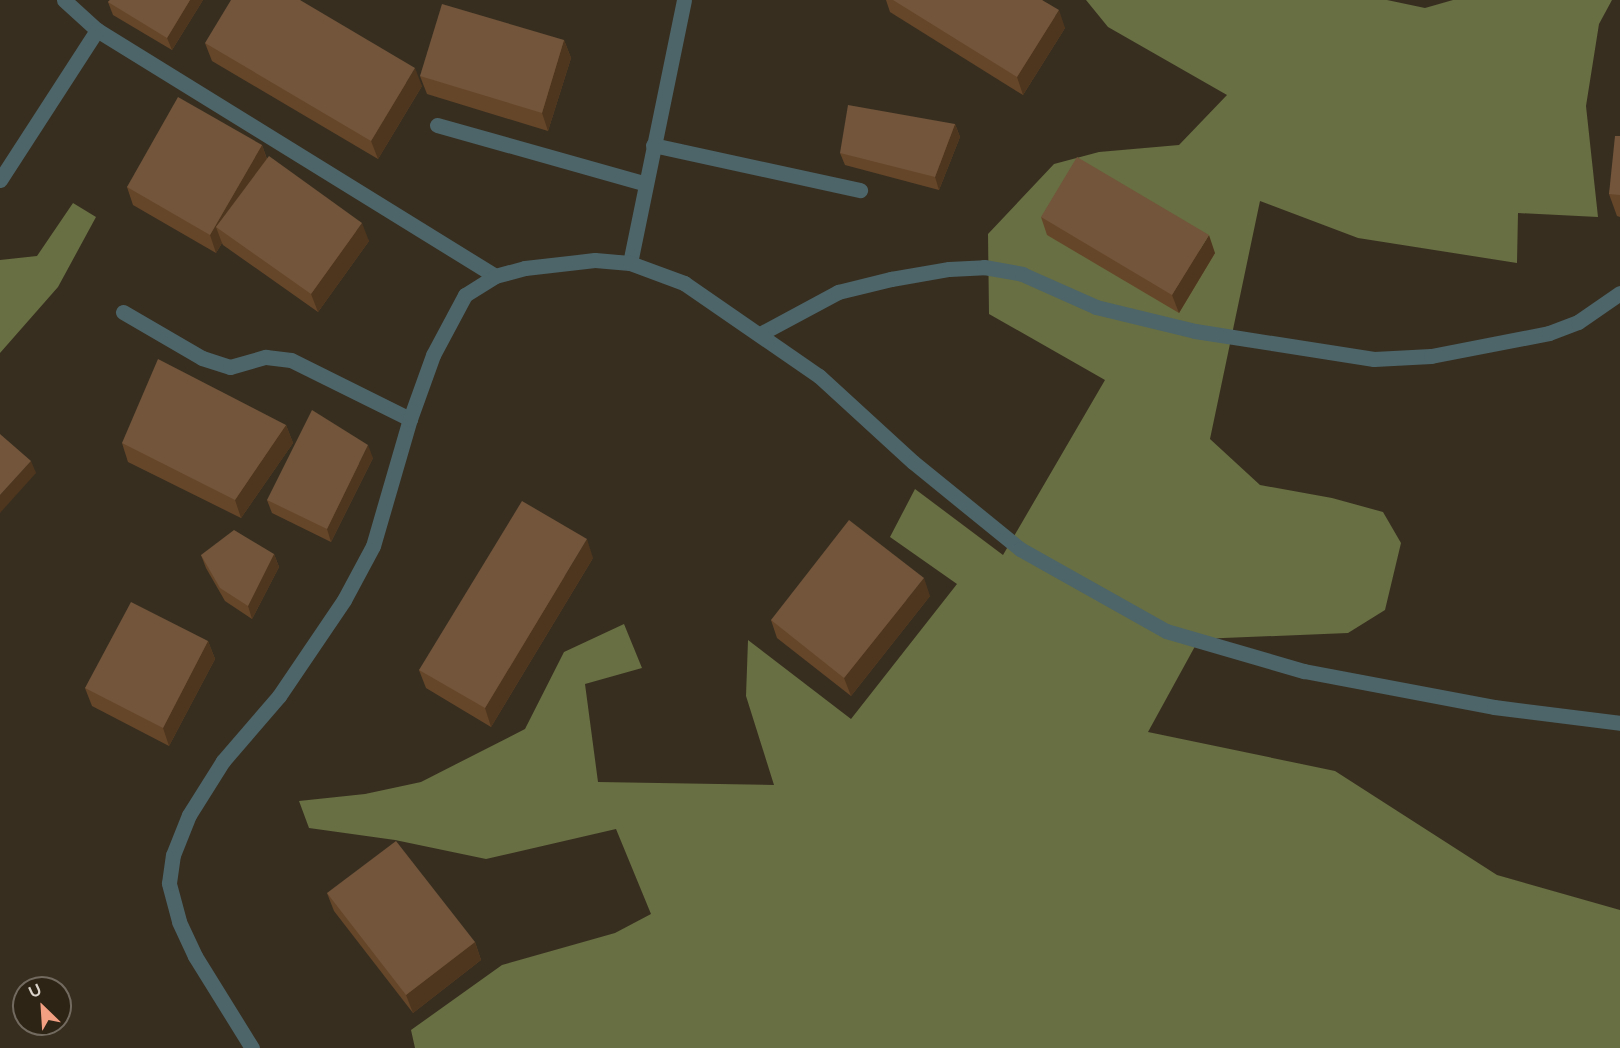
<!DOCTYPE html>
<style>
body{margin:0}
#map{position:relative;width:1620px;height:1048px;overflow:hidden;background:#372e20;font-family:Raleway,sans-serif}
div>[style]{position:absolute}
.forest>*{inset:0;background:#686f42}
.minor>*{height:15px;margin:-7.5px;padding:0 7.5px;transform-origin:7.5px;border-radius:7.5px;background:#4d6569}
.wall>*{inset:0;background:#664629}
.shaded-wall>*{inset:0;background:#4e361e}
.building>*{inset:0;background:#72553b}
span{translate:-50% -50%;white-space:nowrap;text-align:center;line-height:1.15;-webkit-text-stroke:4.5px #2d2416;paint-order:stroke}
.north{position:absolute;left:12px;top:976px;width:60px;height:60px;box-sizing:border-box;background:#2d2416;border:2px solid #726a5e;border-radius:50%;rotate:335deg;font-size:16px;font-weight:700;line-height:24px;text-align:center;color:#dad4cb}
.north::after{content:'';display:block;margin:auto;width:21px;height:27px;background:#f39f82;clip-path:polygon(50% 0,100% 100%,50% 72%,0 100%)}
</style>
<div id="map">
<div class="forest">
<i style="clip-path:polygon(1086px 0,1387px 0,1425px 8px,1453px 0,1612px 0,1599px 24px,1586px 106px,1598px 217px,1518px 213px,1517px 263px,1358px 238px,1260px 201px,1210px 439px,1260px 485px,1332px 498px,1383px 512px,1401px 543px,1385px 610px,1348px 633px,1199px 639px,1148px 732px,1335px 771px,1497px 875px,1620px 910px,1620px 1048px,415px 1048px,411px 1030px,502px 965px,615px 933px,651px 914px,616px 829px,486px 859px,395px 840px,309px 828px,299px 801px,365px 794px,421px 782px,525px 729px,564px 652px,624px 624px,642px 668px,585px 684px,598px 782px,774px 785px,746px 696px,748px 640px,851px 719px,957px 584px,890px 537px,915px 489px,1003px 555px,1105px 380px,989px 314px,988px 234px,1054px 164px,1099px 152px,1179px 145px,1227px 95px,1108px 27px)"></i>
<i style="clip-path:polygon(73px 203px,96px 217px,58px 287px,0 353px,0 260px,37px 256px)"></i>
</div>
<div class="minor">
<i style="left:64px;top:0;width:45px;rotate:42.3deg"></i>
<i style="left:97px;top:30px;width:468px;rotate:31.7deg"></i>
<i style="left:437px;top:125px;width:215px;rotate:15.7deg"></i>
<i style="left:653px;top:145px;width:212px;rotate:12.3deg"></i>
<i style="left:0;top:180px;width:179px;rotate:-57.1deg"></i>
<i style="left:630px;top:263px;width:268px;rotate:-78.4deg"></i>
<i style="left:123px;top:312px;width:91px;rotate:30.2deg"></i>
<i style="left:202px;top:358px;width:29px;rotate:18deg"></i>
<i style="left:230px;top:367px;width:37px;rotate:-16deg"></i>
<i style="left:266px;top:357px;width:25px;rotate:7deg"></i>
<i style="left:291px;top:360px;width:133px;rotate:26.4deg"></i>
<i style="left:760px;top:334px;width:89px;rotate:-28.3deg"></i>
<i style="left:838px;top:292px;width:55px;rotate:-13.8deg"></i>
<i style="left:891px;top:279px;width:59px;rotate:-9.8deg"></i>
<i style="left:949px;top:269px;width:35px;rotate:-3deg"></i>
<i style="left:984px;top:267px;width:39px;rotate:10deg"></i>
<i style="left:1022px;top:274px;width:81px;rotate:24deg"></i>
<i style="left:1096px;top:307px;width:102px;rotate:13.6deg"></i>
<i style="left:1195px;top:331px;width:181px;rotate:8.9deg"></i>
<i style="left:1374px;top:359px;width:57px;rotate:-3deg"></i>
<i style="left:1431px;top:356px;width:120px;rotate:-11deg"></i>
<i style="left:1549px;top:333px;width:31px;rotate:-21deg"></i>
<i style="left:1578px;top:322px;width:51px;rotate:-34.6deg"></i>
<i style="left:252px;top:1048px;width:108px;rotate:-121.8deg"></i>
<i style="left:195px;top:956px;width:38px;rotate:-115deg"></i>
<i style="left:179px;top:921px;width:39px;rotate:-105deg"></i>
<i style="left:169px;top:883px;width:28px;rotate:-82deg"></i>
<i style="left:173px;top:855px;width:43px;rotate:-68.2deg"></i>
<i style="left:189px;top:815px;width:64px;rotate:-57.8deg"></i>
<i style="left:223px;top:761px;width:86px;rotate:-49.3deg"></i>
<i style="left:279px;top:696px;width:116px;rotate:-55.9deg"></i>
<i style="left:344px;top:600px;width:61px;rotate:-61.8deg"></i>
<i style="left:373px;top:546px;width:132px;rotate:-73.8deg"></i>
<i style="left:410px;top:419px;width:68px;rotate:-70.2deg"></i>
<i style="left:433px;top:355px;width:68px;rotate:-61.9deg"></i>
<i style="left:465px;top:295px;width:36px;rotate:-32deg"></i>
<i style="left:495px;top:276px;width:31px;rotate:-15deg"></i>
<i style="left:525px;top:268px;width:70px;rotate:-6.5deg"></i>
<i style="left:595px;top:260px;width:35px;rotate:5deg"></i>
<i style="left:630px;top:263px;width:58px;rotate:20.3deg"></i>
<i style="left:684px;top:283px;width:164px;rotate:34.6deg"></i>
<i style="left:819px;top:376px;width:127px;rotate:42.5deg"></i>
<i style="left:913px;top:462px;width:138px;rotate:39.1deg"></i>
<i style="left:1020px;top:549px;width:167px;rotate:29.3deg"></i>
<i style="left:1166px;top:631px;width:144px;rotate:16.2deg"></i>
<i style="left:1304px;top:671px;width:193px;rotate:10.7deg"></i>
<i style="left:1494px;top:707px;width:127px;rotate:7.2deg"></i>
</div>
<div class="wall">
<i style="clip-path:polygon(110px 0,203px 0,172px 50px,113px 15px,108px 2px)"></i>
<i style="clip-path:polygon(886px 0,1042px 0,1065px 28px,1023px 95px,890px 12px)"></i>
<i style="clip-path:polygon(564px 40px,571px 58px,548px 131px,427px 94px,420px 76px)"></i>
<i style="clip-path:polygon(205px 43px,422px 86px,378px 159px,212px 61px)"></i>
<i style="clip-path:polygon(955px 124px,960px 137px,939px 190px,845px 165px,840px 153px)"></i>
<i style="clip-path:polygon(1620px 136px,1620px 217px,1617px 216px,1609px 194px)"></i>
<i style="clip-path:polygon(262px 145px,267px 159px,369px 241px,318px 312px,223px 245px,222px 243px,216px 253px,133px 205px,127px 187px)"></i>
<i style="clip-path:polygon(1041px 217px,1215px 253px,1179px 313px,1047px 235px)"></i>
<i style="clip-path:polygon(286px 425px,293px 443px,241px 518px,128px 462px,122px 443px)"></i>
<i style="clip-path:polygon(373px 458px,331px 542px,272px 513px,267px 500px)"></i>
<i style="clip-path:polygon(274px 554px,279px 567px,252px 619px,225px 601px,206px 568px,201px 555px)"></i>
<i style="clip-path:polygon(593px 558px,491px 727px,426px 688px,419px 670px)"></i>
<i style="clip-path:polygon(930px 596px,851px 696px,777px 638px,771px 620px)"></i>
<i style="clip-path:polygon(208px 641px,215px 659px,169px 746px,92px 706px,85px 688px)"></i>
<i style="clip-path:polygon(327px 893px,475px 942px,481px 960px,413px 1013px,334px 911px)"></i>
</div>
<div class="shaded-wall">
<i style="clip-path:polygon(190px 0,203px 0,172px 50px,167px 38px)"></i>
<i style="clip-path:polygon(1059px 10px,1065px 28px,1023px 95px,1017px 77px)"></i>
<i style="clip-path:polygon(564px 40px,571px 58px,548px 131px,542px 113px)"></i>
<i style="clip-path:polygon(415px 68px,422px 86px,378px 159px,371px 141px)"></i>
<i style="clip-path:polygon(955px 124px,960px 137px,939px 190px,935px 177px)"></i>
<i style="clip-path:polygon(262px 145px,268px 163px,216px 227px,222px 243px,216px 253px,210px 235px)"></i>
<i style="clip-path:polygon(362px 223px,369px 241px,318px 312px,311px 294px)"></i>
<i style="clip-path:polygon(1209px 235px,1215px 253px,1179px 313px,1172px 295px)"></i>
<i style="clip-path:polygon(286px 425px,293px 443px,241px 518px,235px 500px)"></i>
<i style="clip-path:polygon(368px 445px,373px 458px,331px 542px,327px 529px)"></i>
<i style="clip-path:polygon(31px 461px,36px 473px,0 513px,0 495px)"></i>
<i style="clip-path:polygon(587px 539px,593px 558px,491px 727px,485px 708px)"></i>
<i style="clip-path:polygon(274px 554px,279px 567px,252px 619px,248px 606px)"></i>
<i style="clip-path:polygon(924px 578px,930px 596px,851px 696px,844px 678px)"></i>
<i style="clip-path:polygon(208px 641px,215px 659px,169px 746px,163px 728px)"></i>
<i style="clip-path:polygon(475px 942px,481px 960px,413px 1013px,406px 995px)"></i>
</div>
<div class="building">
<i style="clip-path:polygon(110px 0,190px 0,167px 38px,108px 2px)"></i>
<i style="clip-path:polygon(231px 0,300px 0,415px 68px,371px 141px,205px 43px)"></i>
<i style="clip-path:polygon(893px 0,1042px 0,1059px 10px,1017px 77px)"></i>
<i style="clip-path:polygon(442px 4px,564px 40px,542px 113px,420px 76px)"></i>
<i style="clip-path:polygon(178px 97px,262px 145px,210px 235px,127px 187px)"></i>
<i style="clip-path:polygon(848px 105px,955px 124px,935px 177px,840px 153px)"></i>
<i style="clip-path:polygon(1615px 136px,1620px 136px,1620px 195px,1609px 194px)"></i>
<i style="clip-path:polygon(269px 156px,362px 223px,311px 294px,216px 227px)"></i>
<i style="clip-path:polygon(1077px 157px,1209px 235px,1172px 295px,1041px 217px)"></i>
<i style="clip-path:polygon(158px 359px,286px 425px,235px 500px,122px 443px)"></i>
<i style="clip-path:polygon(312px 410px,368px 445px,327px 529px,267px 500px)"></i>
<i style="clip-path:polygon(0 434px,31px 461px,0 495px)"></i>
<i style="clip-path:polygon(522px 501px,587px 539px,485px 708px,419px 670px)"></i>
<i style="clip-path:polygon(849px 520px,924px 578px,844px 678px,771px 620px)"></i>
<i style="clip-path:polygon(234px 530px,274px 554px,248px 606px,220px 588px,201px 555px)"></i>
<i style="clip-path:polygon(131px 602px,208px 641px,163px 728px,85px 688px)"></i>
<i style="clip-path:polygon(396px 841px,475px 942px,406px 995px,327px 893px)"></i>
</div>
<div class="north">U</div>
</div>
